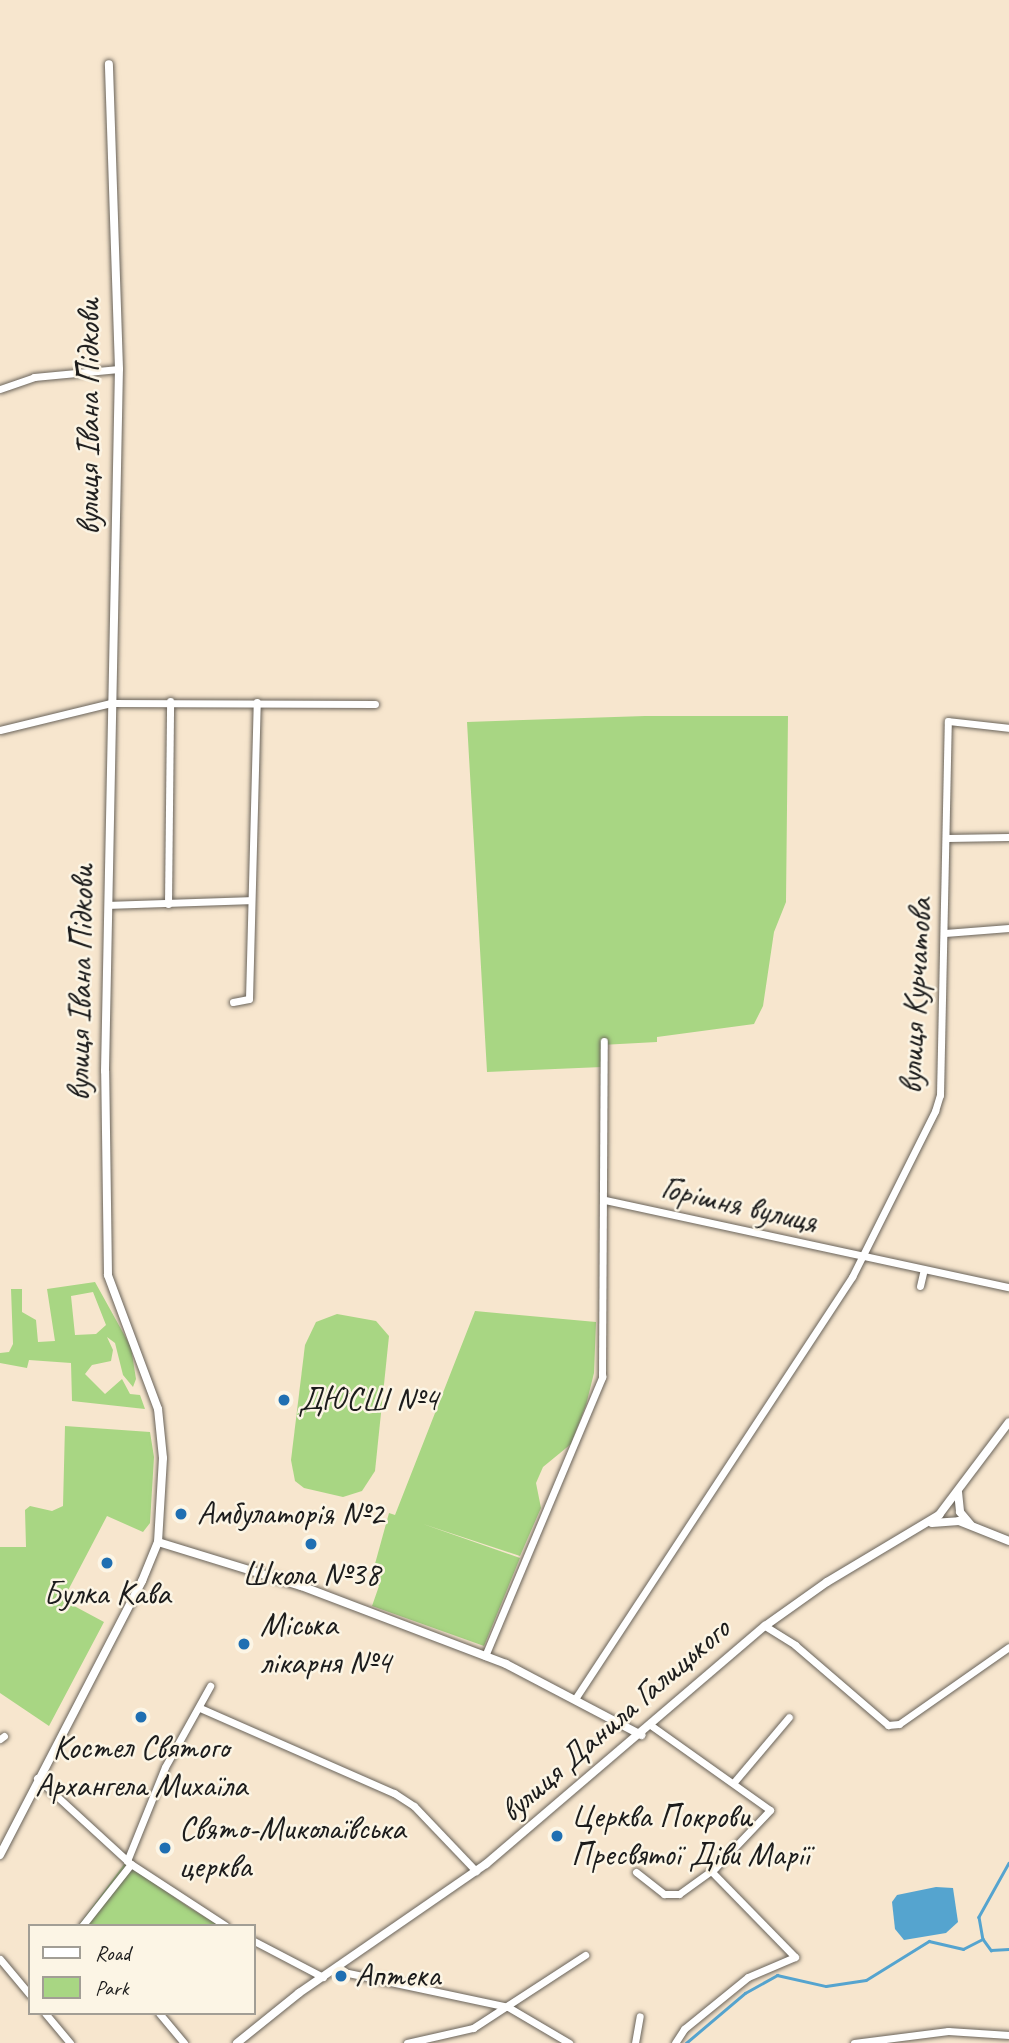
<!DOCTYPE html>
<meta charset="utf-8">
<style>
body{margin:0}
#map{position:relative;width:1009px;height:2043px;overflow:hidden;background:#f7e6ce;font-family:Caveat,sans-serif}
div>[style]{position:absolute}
.green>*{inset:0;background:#a8d683}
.water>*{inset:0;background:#55a4cf}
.stream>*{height:2.5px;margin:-1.25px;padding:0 1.25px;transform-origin:1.25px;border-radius:1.25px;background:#55a4cf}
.roads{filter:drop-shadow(0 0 2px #69635a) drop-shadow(0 0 2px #69635a)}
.minor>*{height:7px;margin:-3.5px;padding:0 3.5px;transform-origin:3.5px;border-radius:3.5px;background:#fff}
.tertiary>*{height:8px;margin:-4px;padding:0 4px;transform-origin:4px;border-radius:4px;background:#fff}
.dots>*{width:19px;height:19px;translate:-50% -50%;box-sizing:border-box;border:4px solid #fcf5e5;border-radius:50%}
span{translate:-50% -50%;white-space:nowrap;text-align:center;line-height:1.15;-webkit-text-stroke:5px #fcf5e5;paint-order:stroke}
.street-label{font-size:33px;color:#1c1c1c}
.poi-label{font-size:33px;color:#1c1c1c}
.left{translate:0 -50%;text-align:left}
.legend{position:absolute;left:28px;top:1924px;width:228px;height:91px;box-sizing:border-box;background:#fcf5e5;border:2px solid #a29e95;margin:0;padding:9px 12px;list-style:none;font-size:21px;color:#1c1c1c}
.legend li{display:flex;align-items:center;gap:14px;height:35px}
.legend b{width:35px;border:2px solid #a29e95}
</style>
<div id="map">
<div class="green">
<i style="clip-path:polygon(645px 716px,788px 716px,786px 902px,774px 932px,763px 1006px,754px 1024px,657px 1037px,657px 1042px,601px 1045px,602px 1067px,487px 1072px,467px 722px)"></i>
<i style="clip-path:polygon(evenodd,95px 1282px,131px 1347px,136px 1379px,133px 1387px,123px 1375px,115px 1343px,107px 1337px,113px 1350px,111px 1361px,92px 1365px,85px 1374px,105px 1394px,122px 1379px,130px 1394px,140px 1395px,145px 1409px,72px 1401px,71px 1363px,29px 1360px,27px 1368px,0 1363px,0 1353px,9px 1352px,13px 1344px,11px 1289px,22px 1289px,22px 1312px,36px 1320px,38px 1342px,55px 1341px,47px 1289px,95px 1282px,93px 1292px,106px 1325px,96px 1334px,75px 1335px,71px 1296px,93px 1292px)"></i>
<i style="clip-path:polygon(475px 1311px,596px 1322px,594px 1373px,586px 1405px,571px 1444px,543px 1467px,536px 1483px,541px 1508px,520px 1556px,423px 1524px,520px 1558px,484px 1646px,372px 1606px,379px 1586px,370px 1582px,389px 1513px,395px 1515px)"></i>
<i style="clip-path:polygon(337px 1314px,376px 1321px,389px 1336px,375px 1471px,362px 1491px,343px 1497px,304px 1488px,295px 1481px,291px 1460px,305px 1345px,316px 1322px)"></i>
<i style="clip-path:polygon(65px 1426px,150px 1432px,154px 1457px,150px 1523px,143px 1532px,107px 1516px,63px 1600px,104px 1622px,49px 1726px,0 1693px,0 1547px,26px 1547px,25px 1510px,30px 1506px,52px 1511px,63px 1506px)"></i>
<i style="clip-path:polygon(125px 1863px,190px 1908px,220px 1926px,78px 1926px)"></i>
</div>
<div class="water">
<i style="clip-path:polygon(936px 1887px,953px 1888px,958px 1922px,946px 1933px,904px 1940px,895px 1929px,892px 1902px,897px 1895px)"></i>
</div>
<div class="stream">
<i style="left:1009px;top:1863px;width:62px;rotate:119.1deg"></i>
<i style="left:979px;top:1917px;width:22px;rotate:80deg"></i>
<i style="left:983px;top:1939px;width:14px;rotate:54deg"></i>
<i style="left:991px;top:1950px;width:18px;rotate:-3deg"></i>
<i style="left:686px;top:2043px;width:77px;rotate:-40.3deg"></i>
<i style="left:745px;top:1993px;width:37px;rotate:-29deg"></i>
<i style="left:777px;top:1975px;width:50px;rotate:12.7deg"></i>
<i style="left:826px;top:1986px;width:40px;rotate:-8.5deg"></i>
<i style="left:866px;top:1980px;width:74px;rotate:-31.8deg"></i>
<i style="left:929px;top:1941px;width:35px;rotate:13deg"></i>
<i style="left:963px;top:1949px;width:22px;rotate:-27deg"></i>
</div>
<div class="roads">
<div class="minor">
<i style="left:0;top:389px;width:36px;rotate:-19deg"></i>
<i style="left:34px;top:377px;width:85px;rotate:-5.4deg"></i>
<i style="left:0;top:730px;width:114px;rotate:-13.7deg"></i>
<i style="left:111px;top:703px;width:264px;rotate:0.2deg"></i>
<i style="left:947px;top:838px;width:62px;rotate:-0.9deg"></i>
<i style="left:168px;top:904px;width:203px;rotate:-89.4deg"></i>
<i style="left:109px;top:905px;width:142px;rotate:-2deg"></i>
<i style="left:945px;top:933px;width:64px;rotate:-4.5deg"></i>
<i style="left:233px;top:1002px;width:16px;rotate:-11deg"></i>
<i style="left:249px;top:999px;width:297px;rotate:-88.5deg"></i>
<i style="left:605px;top:1200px;width:413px;rotate:12.2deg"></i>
<i style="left:920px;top:1286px;width:17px;rotate:-77deg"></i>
<i style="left:765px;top:1626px;width:36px;rotate:32deg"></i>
<i style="left:795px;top:1645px;width:123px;rotate:40.7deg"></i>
<i style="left:888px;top:1725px;width:11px;rotate:-5deg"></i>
<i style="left:899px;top:1724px;width:134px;rotate:-35deg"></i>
<i style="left:485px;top:1656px;width:303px;rotate:-67.2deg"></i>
<i style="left:602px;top:1377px;width:336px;rotate:-89.7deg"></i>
<i style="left:575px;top:1699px;width:505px;rotate:-56.72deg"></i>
<i style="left:852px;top:1277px;width:186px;rotate:-63.4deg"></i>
<i style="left:935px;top:1111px;width:17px;rotate:-73deg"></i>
<i style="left:940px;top:1095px;width:374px;rotate:-88.8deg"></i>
<i style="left:948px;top:721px;width:61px;rotate:6.5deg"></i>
<i style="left:200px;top:1708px;width:212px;rotate:23.7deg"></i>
<i style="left:394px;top:1793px;width:24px;rotate:33deg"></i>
<i style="left:414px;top:1806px;width:90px;rotate:46.4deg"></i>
<i style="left:0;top:1739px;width:5px;rotate:-37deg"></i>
<i style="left:37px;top:1778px;width:127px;rotate:42.5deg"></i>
<i style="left:131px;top:1864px;width:113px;rotate:33.1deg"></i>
<i style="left:734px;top:1782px;width:85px;rotate:-49.8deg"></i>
<i style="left:127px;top:1861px;width:101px;rotate:-68deg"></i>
<i style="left:165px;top:1767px;width:93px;rotate:-60.9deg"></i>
<i style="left:636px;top:1872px;width:36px;rotate:38deg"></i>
<i style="left:664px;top:1894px;width:15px"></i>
<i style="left:679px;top:1894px;width:44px;rotate:-35.8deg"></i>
<i style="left:715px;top:1868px;width:80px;rotate:-46.5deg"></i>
<i style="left:770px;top:1810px;width:145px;rotate:-144.6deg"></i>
<i style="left:82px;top:1926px;width:79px;rotate:-51.7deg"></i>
<i style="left:254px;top:1941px;width:78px;rotate:27.6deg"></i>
<i style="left:0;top:1959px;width:47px;rotate:50.2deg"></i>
<i style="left:334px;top:1970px;width:178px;rotate:12deg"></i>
<i style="left:508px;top:2007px;width:71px;rotate:30.5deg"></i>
<i style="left:45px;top:2013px;width:39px;rotate:50deg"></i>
<i style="left:159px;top:2013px;width:39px;rotate:50deg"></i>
<i style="left:407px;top:2043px;width:68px;rotate:-12.8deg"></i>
<i style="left:473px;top:2028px;width:134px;rotate:-33.1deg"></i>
<i style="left:635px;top:2043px;width:27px;rotate:-80deg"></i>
<i style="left:675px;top:2043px;width:17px;rotate:-57deg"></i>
<i style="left:684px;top:2029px;width:82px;rotate:-39.1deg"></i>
<i style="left:748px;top:1977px;width:51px;rotate:-23.1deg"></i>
<i style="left:795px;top:1957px;width:120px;rotate:-134.3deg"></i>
<i style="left:854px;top:2043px;width:95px;rotate:-7.3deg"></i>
<i style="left:948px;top:2031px;width:61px;rotate:3.8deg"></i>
</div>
<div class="tertiary">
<i style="left:958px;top:1492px;width:20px;rotate:84deg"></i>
<i style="left:960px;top:1512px;width:16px;rotate:50deg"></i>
<i style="left:932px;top:1523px;width:27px;rotate:-4deg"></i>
<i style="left:959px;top:1521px;width:54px;rotate:21.8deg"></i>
<i style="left:158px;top:1542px;width:150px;rotate:17.1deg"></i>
<i style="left:301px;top:1586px;width:219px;rotate:20.8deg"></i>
<i style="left:506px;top:1664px;width:153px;rotate:27.7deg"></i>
<i style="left:0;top:1855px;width:309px;rotate:-62.6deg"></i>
<i style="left:142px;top:1581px;width:42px;rotate:-67.7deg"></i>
<i style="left:158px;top:1542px;width:84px;rotate:-86.6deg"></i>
<i style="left:163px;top:1458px;width:49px;rotate:-95.8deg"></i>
<i style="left:158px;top:1409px;width:143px;rotate:-110.5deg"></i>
<i style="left:108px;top:1275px;width:204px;rotate:-90.8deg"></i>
<i style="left:105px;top:1071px;width:702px;rotate:-88.86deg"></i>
<i style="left:119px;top:369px;width:305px;rotate:-91.9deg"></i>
<i style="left:237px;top:2043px;width:80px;rotate:-38.9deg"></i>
<i style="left:299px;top:1993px;width:227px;rotate:-34.6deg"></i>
<i style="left:486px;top:1864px;width:367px;rotate:-40.5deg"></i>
<i style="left:765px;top:1626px;width:76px;rotate:-35.4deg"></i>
<i style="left:827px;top:1582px;width:131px;rotate:-30.9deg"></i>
<i style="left:939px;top:1515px;width:116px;rotate:-53deg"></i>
</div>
</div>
<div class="dots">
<i style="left:284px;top:1400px;background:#1f6fb2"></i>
<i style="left:181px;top:1514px;background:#1f6fb2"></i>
<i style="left:311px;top:1544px;background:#1f6fb2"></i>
<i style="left:107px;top:1563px;background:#1f6fb2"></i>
<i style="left:244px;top:1644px;background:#1f6fb2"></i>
<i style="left:141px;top:1717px;background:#1f6fb2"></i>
<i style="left:557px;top:1836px;background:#1f6fb2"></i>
<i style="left:165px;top:1848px;background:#1f6fb2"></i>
<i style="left:341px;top:1976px;background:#1f6fb2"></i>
</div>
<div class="street-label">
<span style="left:89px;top:417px;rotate:-90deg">вулиця Івана Підкови</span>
<span style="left:81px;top:983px;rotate:-89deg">вулиця Івана Підкови</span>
<span style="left:916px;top:996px;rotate:-87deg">вулиця Курчатова</span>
<span style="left:739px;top:1205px;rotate:13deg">Горішня вулиця</span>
<span style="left:615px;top:1720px;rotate:-41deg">вулиця Данила Галицького</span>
</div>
<div class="poi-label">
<span class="left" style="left:298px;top:1400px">ДЮСШ №4</span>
<span class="left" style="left:197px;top:1514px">Амбулаторія №2</span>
<span style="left:311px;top:1575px">Школа №38</span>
<span style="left:107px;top:1594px">Булка Кава</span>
<span class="left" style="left:260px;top:1644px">Міська<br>лікарня №4</span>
<span style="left:141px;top:1767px">Костел Святого<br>Архангела Михаїла</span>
<span class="left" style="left:571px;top:1836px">Церква Покрови<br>Пресвятої Діви Марії</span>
<span class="left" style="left:179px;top:1848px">Свято-Миколаївська<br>церква</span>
<span class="left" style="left:355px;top:1976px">Аптека</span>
</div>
<ul class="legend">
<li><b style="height:9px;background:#fff"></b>Road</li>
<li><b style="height:19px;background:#a8d683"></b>Park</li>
</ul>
</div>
